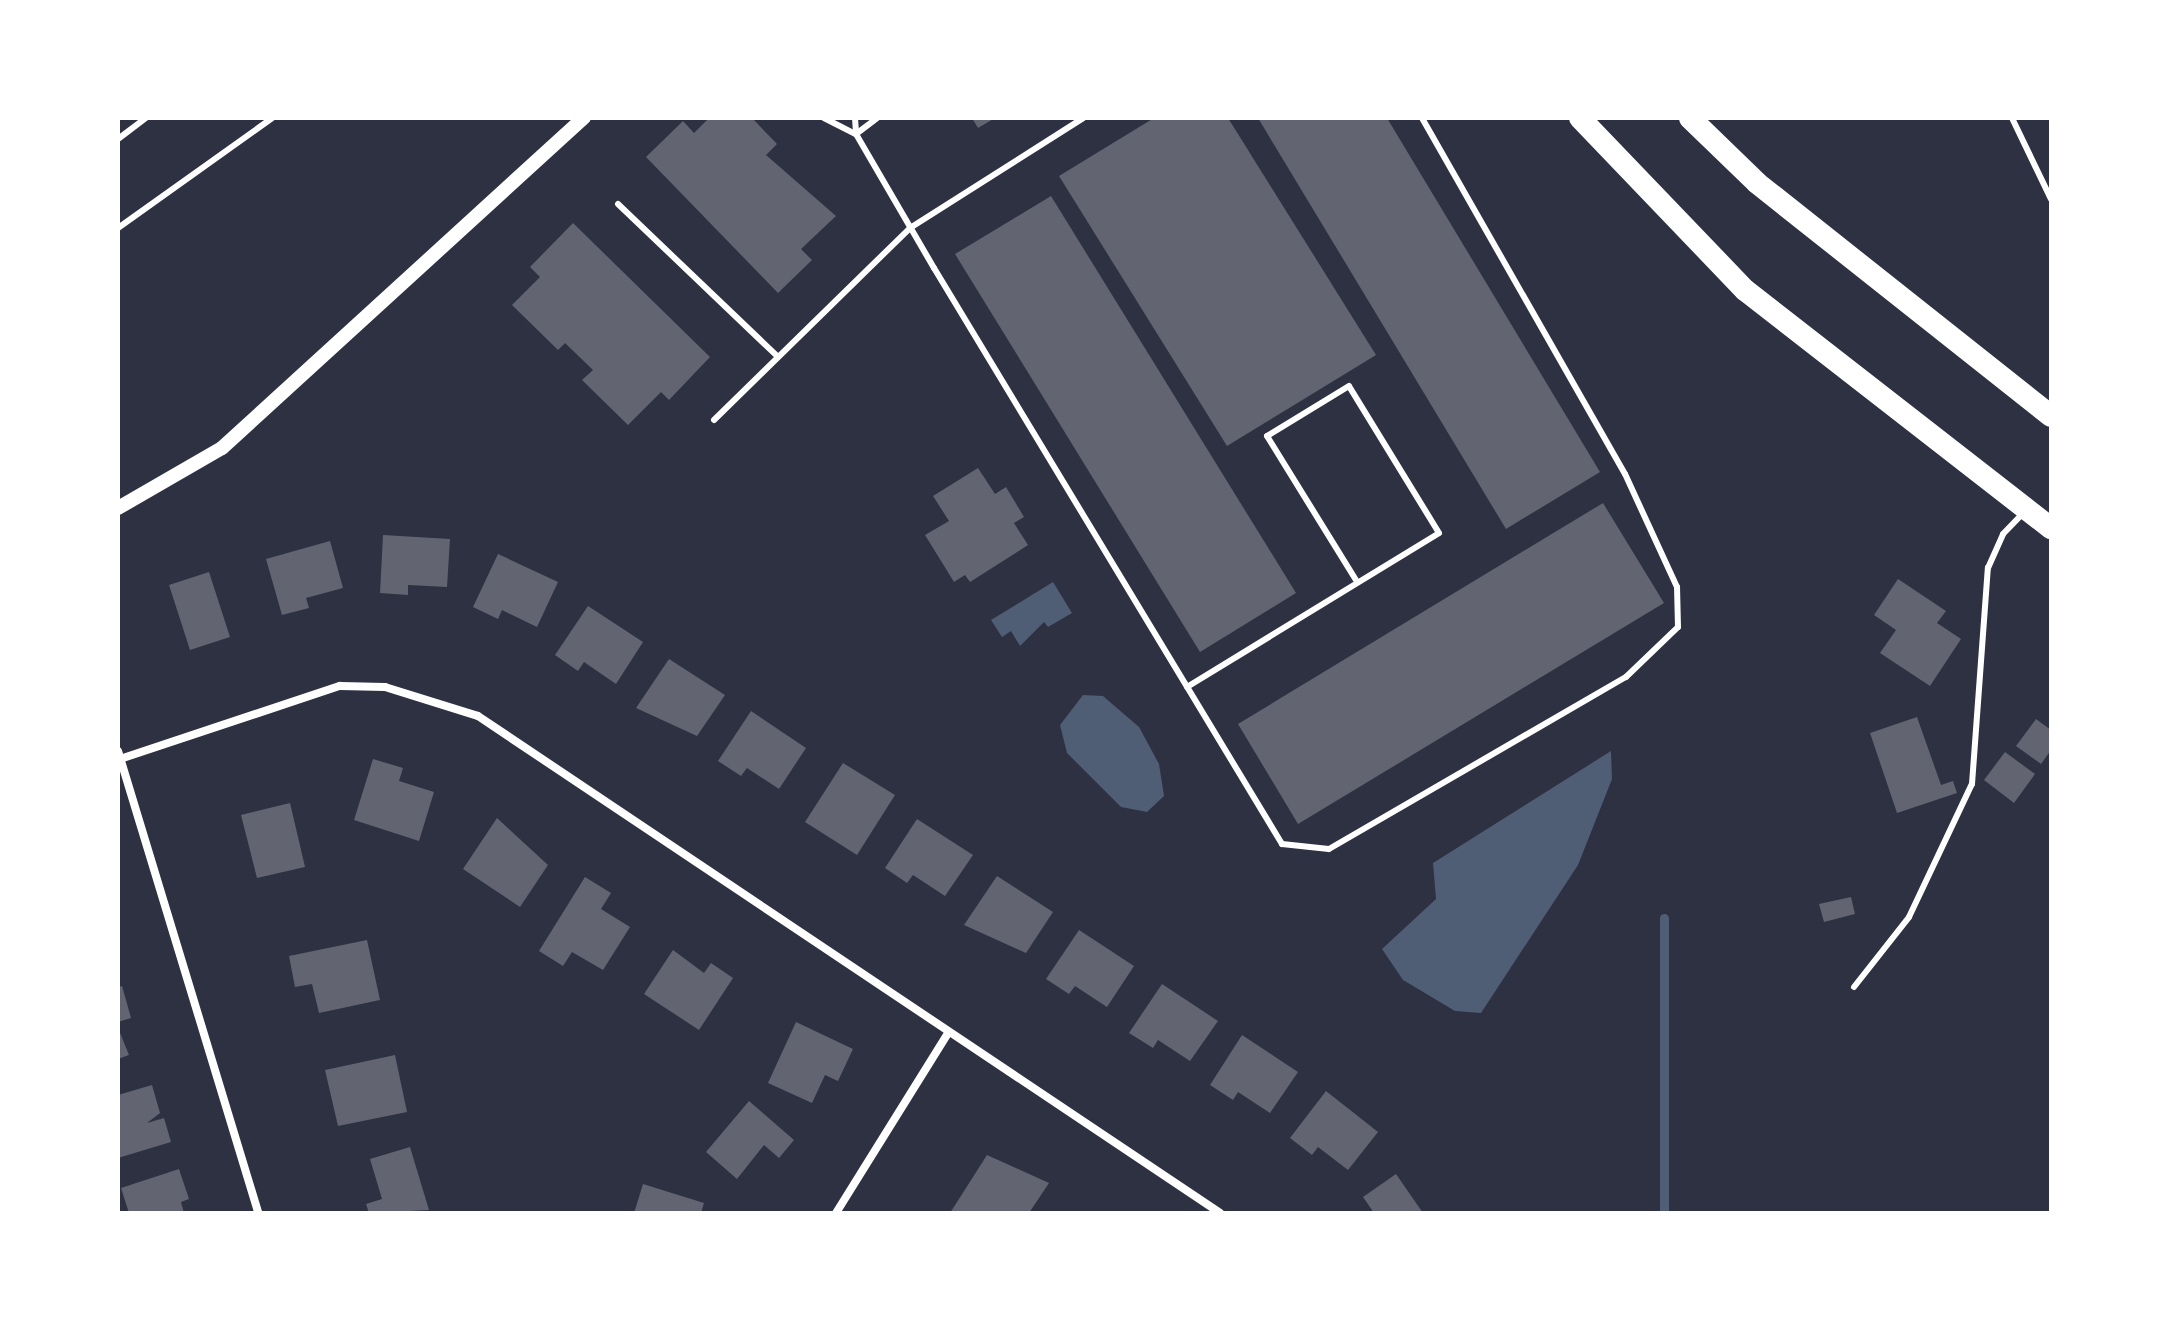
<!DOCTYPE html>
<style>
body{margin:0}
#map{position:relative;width:2169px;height:1331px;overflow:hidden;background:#2d3142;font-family:Ubuntu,sans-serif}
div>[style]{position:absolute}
.water>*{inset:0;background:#4f5d75}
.stream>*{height:9px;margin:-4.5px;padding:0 4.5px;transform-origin:4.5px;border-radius:4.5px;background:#4f5d75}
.building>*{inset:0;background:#626471}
.service>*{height:6px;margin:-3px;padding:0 3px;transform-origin:3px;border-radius:3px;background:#fff}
.minor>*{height:8px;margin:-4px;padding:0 4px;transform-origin:4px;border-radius:4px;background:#fff}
.tertiary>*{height:14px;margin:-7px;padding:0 7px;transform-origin:7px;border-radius:7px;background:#fff}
.trunk>*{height:22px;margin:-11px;padding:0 11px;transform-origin:11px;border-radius:11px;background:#fff}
span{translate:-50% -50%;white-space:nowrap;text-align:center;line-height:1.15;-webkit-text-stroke:7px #fff;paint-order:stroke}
.frame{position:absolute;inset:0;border:120px solid #fff;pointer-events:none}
</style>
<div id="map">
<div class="water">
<i style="clip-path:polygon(1053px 582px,1072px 613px,1048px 627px,1044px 622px,1020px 646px,1011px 631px,1002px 637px,991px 620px)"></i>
<i style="clip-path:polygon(1083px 695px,1103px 696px,1139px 727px,1159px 764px,1164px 796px,1147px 812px,1121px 807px,1067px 753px,1060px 725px)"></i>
<i style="clip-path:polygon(1611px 751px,1612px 779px,1578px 865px,1481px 1013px,1455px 1011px,1403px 980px,1382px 949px,1436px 899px,1433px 863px)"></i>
</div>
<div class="stream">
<i style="left:1664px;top:1213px;width:295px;rotate:-90deg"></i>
</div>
<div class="building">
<i style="clip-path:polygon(709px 118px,752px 118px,777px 144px,766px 155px,836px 216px,801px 249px,812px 260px,778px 293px,646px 157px,683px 121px,694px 133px)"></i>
<i style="clip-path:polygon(972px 118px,995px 118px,978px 128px)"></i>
<i style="clip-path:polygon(1154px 118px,1228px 118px,1376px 355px,1227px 446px,1059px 176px)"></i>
<i style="clip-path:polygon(1258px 118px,1387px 118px,1600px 472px,1506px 529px)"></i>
<i style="clip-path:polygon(1051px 196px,1296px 593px,1200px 652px,955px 254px)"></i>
<i style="clip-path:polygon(573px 223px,710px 357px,669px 400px,661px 392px,628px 425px,582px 380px,593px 370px,565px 343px,558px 350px,512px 305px,540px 277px,530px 267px)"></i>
<i style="clip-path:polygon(978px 468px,995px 494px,1006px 487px,1024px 517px,1014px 523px,1028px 545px,970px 582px,965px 575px,954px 582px,925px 535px,949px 521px,933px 496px)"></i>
<i style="clip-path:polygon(1603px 503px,1664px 603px,1298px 824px,1238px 724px)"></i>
<i style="clip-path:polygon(383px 535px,450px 539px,447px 587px,408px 585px,408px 595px,380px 593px)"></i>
<i style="clip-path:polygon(330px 541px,343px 588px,306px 598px,309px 608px,282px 615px,266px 559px)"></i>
<i style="clip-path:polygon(498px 554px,558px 582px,537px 627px,502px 610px,498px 619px,473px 607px)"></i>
<i style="clip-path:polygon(209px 572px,230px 637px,190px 650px,169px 585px)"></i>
<i style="clip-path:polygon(1898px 579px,1946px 611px,1937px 623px,1961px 639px,1930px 686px,1880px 653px,1896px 630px,1874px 615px)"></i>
<i style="clip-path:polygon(588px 606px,643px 642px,616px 684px,584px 662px,578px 671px,555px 655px)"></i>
<i style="clip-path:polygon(669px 659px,725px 695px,697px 736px,636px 708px)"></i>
<i style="clip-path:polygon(751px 711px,806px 748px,779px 789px,747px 768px,741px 776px,718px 761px)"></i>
<i style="clip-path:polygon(1917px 717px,1941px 785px,1953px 781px,1957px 793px,1897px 813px,1870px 733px)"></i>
<i style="clip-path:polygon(2036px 719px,2051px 730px,2051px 750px,2041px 764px,2016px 746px)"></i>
<i style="clip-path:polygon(2005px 752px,2035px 774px,2014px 803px,1984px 780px)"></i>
<i style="clip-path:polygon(373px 759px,403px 768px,399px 781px,434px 792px,419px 841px,354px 820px)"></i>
<i style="clip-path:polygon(843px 763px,895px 795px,857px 855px,805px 822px)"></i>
<i style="clip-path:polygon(290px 803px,305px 867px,257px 878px,241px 815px)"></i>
<i style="clip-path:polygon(497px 818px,548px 865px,520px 907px,463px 869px)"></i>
<i style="clip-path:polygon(917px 819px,973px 855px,945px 896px,913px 875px,907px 883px,885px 868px)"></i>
<i style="clip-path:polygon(997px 876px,1053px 912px,1026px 953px,964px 925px)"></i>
<i style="clip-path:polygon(585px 877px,611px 893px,601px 909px,630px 927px,603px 970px,572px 952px,563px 966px,539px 951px)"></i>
<i style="clip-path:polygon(1851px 897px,1855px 914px,1824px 922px,1819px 904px)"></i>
<i style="clip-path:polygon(1079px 930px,1134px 966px,1107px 1007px,1075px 986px,1069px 994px,1046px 979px)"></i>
<i style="clip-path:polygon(367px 940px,380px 1000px,319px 1013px,312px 984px,295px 987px,289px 956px)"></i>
<i style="clip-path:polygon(673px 950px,704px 973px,711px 963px,733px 978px,699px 1030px,644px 994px)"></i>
<i style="clip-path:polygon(1162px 984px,1218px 1021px,1190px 1061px,1158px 1040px,1153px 1048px,1129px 1033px)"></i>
<i style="clip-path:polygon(122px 986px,131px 1018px,118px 1022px,118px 987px)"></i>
<i style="clip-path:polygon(796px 1022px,853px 1049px,838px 1081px,825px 1075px,812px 1103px,768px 1083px)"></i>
<i style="clip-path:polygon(118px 1028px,129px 1055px,118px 1059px)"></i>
<i style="clip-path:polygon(1242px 1035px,1298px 1072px,1270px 1113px,1238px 1092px,1233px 1100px,1210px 1085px)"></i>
<i style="clip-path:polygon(395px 1055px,407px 1112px,338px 1126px,325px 1070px)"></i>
<i style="clip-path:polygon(152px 1085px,160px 1113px,147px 1123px,164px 1118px,171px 1142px,118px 1158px,118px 1095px)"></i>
<i style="clip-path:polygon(1326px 1091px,1378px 1132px,1348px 1170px,1318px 1147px,1312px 1155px,1290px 1138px)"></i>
<i style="clip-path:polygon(749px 1101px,794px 1140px,779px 1158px,764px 1145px,737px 1179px,706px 1152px)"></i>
<i style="clip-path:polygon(410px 1147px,429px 1210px,369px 1213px,366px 1204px,382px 1199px,370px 1159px)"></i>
<i style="clip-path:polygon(987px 1155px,1049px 1183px,1029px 1213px,950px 1213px)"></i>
<i style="clip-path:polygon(179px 1169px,189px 1199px,181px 1202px,184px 1213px,129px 1213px,121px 1188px)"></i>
<i style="clip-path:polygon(1396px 1174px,1423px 1213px,1374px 1213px,1363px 1197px)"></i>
<i style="clip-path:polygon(643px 1184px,704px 1203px,701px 1213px,634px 1213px)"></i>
</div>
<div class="service">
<i style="left:824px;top:118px;width:36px;rotate:27deg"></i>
<i style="left:855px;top:118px;width:16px;rotate:86deg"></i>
<i style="left:856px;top:134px;width:155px;rotate:59.8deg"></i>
<i style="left:934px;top:268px;width:673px;rotate:58.86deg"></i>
<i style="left:1282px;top:844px;width:47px;rotate:6.1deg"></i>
<i style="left:1329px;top:849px;width:343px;rotate:-30.1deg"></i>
<i style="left:1626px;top:677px;width:72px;rotate:-43.9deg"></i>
<i style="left:1678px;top:627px;width:40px;rotate:-91.4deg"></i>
<i style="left:1677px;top:587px;width:124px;rotate:-114.7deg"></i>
<i style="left:1625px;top:474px;width:410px;rotate:-119.7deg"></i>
<i style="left:2012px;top:118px;width:90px;rotate:64.3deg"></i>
<i style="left:856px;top:134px;width:26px;rotate:-37deg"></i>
<i style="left:118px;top:139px;width:35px;rotate:-37deg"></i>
<i style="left:618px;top:204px;width:221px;rotate:43.7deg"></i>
<i style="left:118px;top:228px;width:189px;rotate:-35.5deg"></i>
<i style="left:714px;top:420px;width:274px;rotate:-44.4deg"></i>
<i style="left:910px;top:228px;width:205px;rotate:-32.4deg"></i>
<i style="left:1187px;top:687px;width:295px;rotate:-31.4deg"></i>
<i style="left:1439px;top:533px;width:172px;rotate:-121.5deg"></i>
<i style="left:1349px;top:386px;width:96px;rotate:148.6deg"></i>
<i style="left:1267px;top:436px;width:169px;rotate:58.3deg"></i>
<i style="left:1854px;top:987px;width:89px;rotate:-51.8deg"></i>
<i style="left:1909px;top:917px;width:147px;rotate:-64.7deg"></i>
<i style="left:1972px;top:784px;width:217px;rotate:-85.8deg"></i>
<i style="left:1988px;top:568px;width:37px;rotate:-66deg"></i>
<i style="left:2003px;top:534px;width:30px;rotate:-46deg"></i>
</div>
<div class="minor">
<i style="left:118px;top:751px;width:483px;rotate:73.1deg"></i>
<i style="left:120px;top:759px;width:232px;rotate:-18.4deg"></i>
<i style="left:340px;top:686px;width:45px;rotate:1.3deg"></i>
<i style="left:385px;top:687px;width:97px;rotate:17.3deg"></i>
<i style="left:478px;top:716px;width:893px;rotate:33.81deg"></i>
<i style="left:836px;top:1213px;width:212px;rotate:-58.1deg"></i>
</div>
<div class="tertiary">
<i style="left:118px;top:508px;width:120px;rotate:-30deg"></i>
<i style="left:222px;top:448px;width:490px;rotate:-42.4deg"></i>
</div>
<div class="trunk">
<i style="left:1580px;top:118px;width:238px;rotate:46.2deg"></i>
<i style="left:1745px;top:290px;width:388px;rotate:37.9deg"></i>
<i style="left:1690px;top:118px;width:93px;rotate:44.1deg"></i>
<i style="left:1757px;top:183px;width:375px;rotate:38.4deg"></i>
</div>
<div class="frame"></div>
</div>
